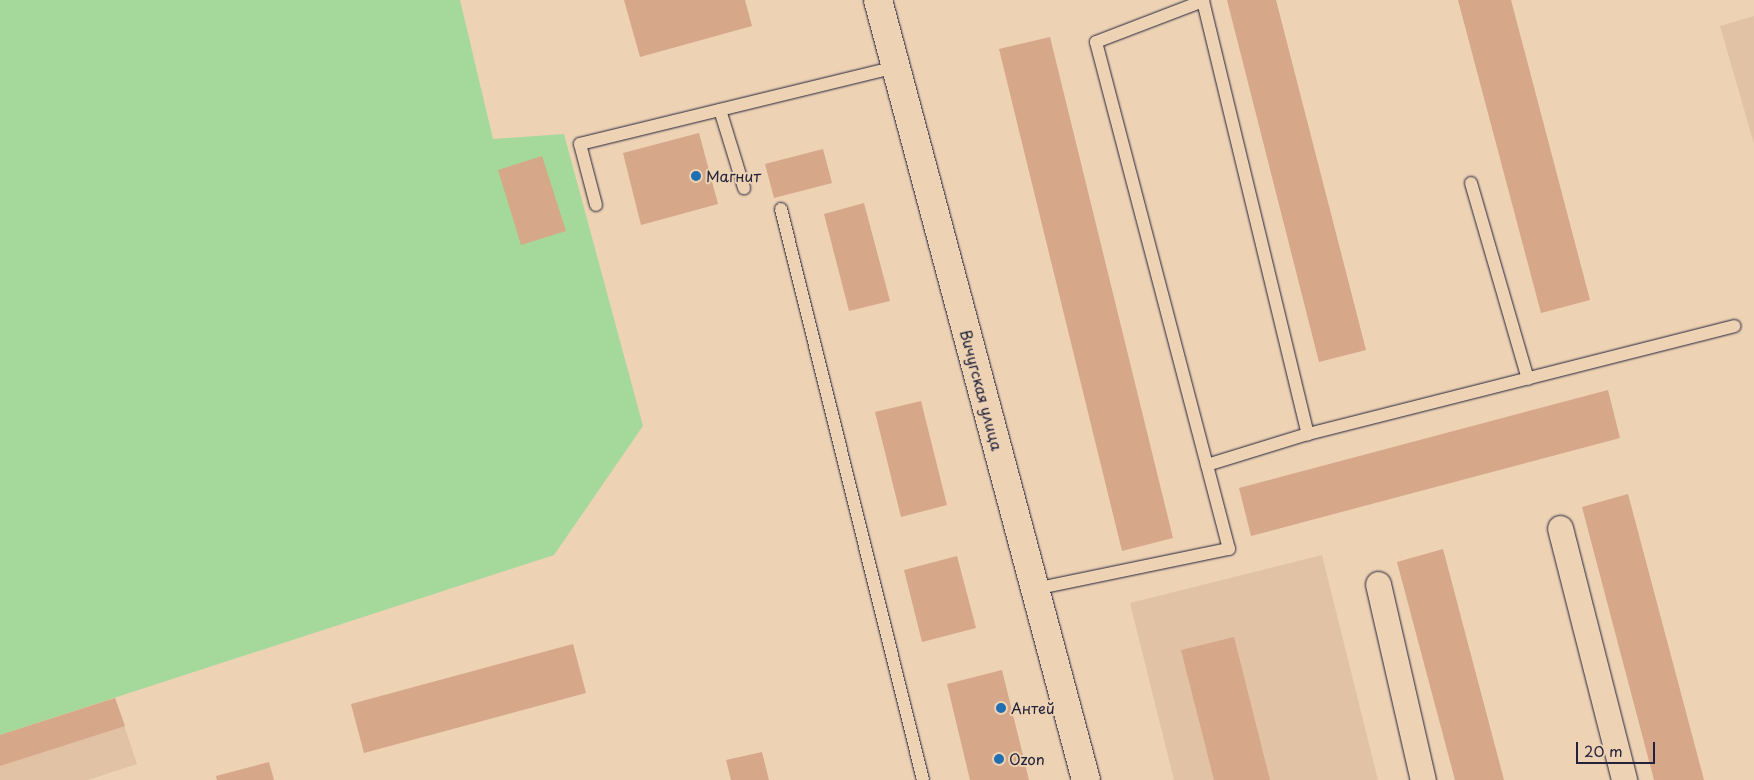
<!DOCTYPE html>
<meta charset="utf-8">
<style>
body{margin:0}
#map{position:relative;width:1754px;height:780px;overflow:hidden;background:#edd2b4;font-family:"Playpen Sans",sans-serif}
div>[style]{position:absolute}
.built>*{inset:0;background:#e2c2a5}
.green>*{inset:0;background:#a5d99c}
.building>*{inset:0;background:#d6a788}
.roads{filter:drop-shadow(0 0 1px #22223b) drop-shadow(0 0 1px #22223b)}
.service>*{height:12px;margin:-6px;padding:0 6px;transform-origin:6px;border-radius:6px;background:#edd2b4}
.minor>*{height:25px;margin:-12.5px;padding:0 12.5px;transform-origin:12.5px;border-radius:12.5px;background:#edd2b4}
.secondary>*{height:28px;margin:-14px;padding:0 14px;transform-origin:14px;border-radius:14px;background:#edd2b4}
.dots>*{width:14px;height:14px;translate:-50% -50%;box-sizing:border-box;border:2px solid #edd2b4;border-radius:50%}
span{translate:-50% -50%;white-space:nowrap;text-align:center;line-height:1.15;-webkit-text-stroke:4px #edd2b4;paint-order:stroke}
.poi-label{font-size:15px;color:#22223b}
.left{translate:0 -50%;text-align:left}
.street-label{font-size:15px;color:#22223b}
.scale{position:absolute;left:1576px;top:742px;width:79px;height:22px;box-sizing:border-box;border:2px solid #22223b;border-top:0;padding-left:6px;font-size:15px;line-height:18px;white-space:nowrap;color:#22223b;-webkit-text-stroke:4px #edd2b4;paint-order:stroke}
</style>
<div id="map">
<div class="built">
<i style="clip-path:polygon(1754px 16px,1754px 144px,1720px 26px)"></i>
<i style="clip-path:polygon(1322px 555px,1378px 780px,1174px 780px,1130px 603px)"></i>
<i style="clip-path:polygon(115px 698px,137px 764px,88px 780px,0 780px,0 735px)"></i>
</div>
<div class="green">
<i style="clip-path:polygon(0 0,460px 0,493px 139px,564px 134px,643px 426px,554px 555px,0 735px)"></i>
</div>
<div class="building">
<i style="clip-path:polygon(624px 0,745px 0,752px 26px,640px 57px)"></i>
<i style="clip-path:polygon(1227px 0,1276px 0,1366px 350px,1319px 362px)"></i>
<i style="clip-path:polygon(1458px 0,1511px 0,1590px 300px,1541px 313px)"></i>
<i style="clip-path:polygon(1050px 37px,1173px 538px,1122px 551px,999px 49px)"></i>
<i style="clip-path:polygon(699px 133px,718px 204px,641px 225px,623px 153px)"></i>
<i style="clip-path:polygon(823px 149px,832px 183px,774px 198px,765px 164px)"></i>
<i style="clip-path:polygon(542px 156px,566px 231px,521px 245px,498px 170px)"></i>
<i style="clip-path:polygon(864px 203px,890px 301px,849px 311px,824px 214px)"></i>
<i style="clip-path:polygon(1608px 390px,1620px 438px,1251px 536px,1239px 488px)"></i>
<i style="clip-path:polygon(921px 401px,947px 505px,901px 517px,875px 412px)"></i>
<i style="clip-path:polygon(1628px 494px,1704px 780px,1654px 780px,1582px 507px)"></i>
<i style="clip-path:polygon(1443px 549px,1504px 780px,1455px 780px,1397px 562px)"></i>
<i style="clip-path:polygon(957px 556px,976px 628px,922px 642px,904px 570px)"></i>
<i style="clip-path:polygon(1234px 637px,1270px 780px,1214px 780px,1181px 650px)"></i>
<i style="clip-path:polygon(573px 644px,586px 693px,364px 753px,351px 704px)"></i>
<i style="clip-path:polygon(1002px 670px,1029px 780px,970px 780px,947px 684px)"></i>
<i style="clip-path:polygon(115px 698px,125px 726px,0 766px,0 735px)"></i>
<i style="clip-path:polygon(762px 752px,769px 780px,731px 780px,726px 760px)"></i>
<i style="clip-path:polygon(269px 762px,274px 780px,217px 780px,216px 776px)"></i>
</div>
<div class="roads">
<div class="service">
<i style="left:720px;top:110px;width:82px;rotate:72.9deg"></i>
<i style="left:1471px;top:183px;width:204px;rotate:73.8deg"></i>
<i style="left:596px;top:205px;width:63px;rotate:-104.7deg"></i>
<i style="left:580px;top:144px;width:324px;rotate:-13.7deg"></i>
<i style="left:781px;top:209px;width:588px;rotate:76.03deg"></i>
<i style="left:1207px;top:465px;width:106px;rotate:-17.1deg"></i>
<i style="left:1035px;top:589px;width:198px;rotate:-11.7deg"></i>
<i style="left:1229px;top:549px;width:524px;rotate:-104.7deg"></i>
<i style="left:1096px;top:42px;width:115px;rotate:-21deg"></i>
<i style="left:1203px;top:1px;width:446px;rotate:76.4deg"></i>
<i style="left:1308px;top:434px;width:440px;rotate:-14.2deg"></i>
</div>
<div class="minor">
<i style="left:1560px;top:528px;width:260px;rotate:75.7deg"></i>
<i style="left:1378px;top:584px;width:201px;rotate:77.1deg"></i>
</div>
<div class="secondary">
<i style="left:878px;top:0;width:807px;rotate:75.07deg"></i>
</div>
</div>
<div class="dots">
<i style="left:696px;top:176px;background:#1f6fb2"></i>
<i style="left:1001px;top:708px;background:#1f6fb2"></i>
<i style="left:999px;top:759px;background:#1f6fb2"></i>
</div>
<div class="poi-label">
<span class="left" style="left:706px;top:176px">Магнит</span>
<span class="left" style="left:1011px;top:708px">Антей</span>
<span class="left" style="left:1009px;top:759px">Ozon</span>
</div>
<div class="street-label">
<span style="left:982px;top:390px;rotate:75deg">Вичугская улица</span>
</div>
<div class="scale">20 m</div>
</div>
